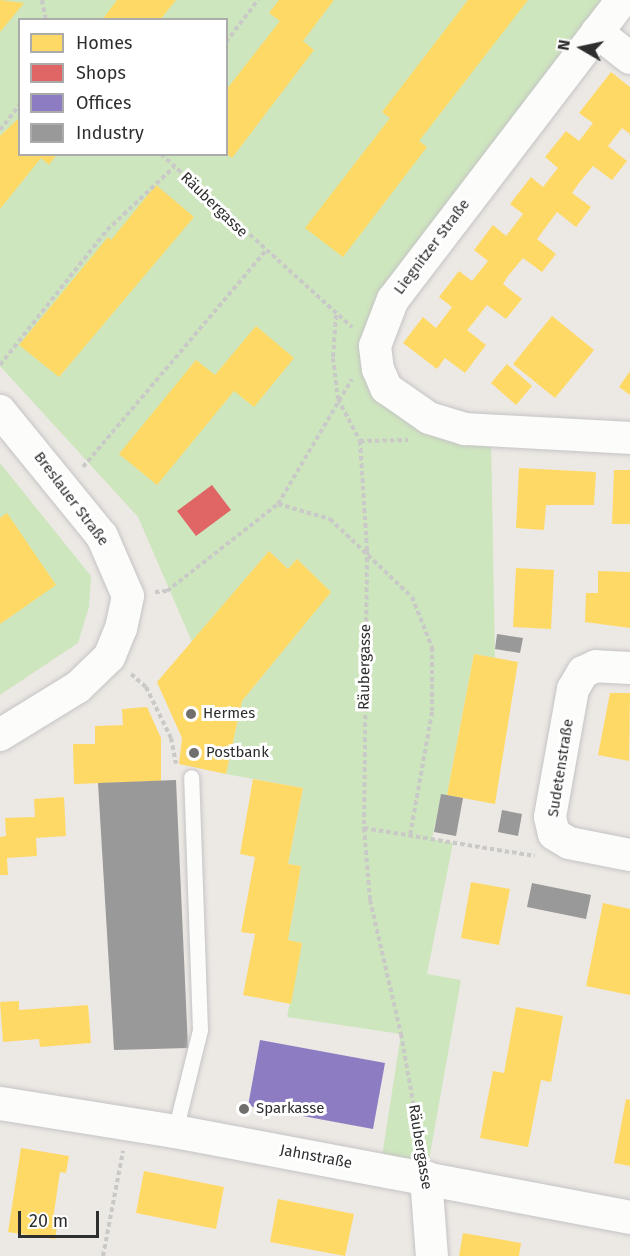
<!DOCTYPE html>
<meta charset="utf-8">
<style>
body{margin:0}
#map{position:relative;width:630px;height:1256px;overflow:hidden;background:#ece8e4;font-family:"Fira Sans",sans-serif}
div>[style]{position:absolute}
.green>*{inset:0;background:#cee6be}
.homes>*{inset:0;background:#ffd966}
.shops>*{inset:0;background:#e06666}
.offices>*{inset:0;background:#8e7cc3}
.industry>*{inset:0;background:#999}
.path>*{height:4px;margin-top:-2px;transform-origin:0;background:repeating-linear-gradient(90deg,#c9c9c8 0 4.5px,transparent 0 7.5px)}
.roads{filter:drop-shadow(0 0 2px #c5c4c5) drop-shadow(0 0 2px #c5c4c5)}
.service>*{height:15px;margin:-7.5px;padding:0 7.5px;transform-origin:7.5px;border-radius:7.5px;background:#fcfcfb}
.minor>*{height:32px;margin:-16px;padding:0 16px;transform-origin:16px;border-radius:16px;background:#fcfcfb}
.tertiary>*{height:33px;margin:-16.5px;padding:0 16.5px;transform-origin:16.5px;border-radius:16.5px;background:#fcfcfb}
.dots>*{width:16px;height:16px;translate:-50% -50%;box-sizing:border-box;border:3px solid #fff;border-radius:50%}
span{translate:-50% -50%;white-space:nowrap;text-align:center;line-height:1.15;-webkit-text-stroke:6px #fff;paint-order:stroke}
.street-label{font-size:15px;color:#2e2e2e}
.poi-label{font-size:15px;color:#2e2e2e}
.left{translate:0 -50%;text-align:left}
.legend{position:absolute;left:18px;top:18px;width:210px;height:138px;box-sizing:border-box;background:#fff;border:2px solid #ababab;margin:0;padding:8px 10px;list-style:none;font-size:18px;color:#2e2e2e}
.legend li{display:flex;align-items:center;gap:12px;height:30px}
.legend b{width:30px;border:2px solid #ababab}
.north{position:absolute;left:552px;top:18px;width:60px;height:60px;-webkit-text-stroke:4px #fff;paint-order:stroke;rotate:279deg;font-size:16px;font-weight:700;line-height:24px;text-align:center;color:#2e2e2e}
.north::after{content:'';display:block;margin:auto;width:21px;height:27px;background:#2e2e2e;clip-path:polygon(50% 0,100% 100%,50% 72%,0 100%)}
.scale{position:absolute;left:18px;top:1211px;width:81px;height:27px;box-sizing:border-box;border:3px solid #2e2e2e;border-top:0;padding-left:8px;font-size:18px;line-height:21px;white-space:nowrap;color:#2e2e2e;-webkit-text-stroke:4px #fff;paint-order:stroke}
</style>
<div id="map">
<div class="green">
<i style="clip-path:polygon(evenodd,0 0,620px 0,393px 299px,378px 369px,491px 439px,495px 658px,474px 654px,447px 795px,441px 795px,432px 839px,453px 843px,427px 974px,461px 980px,426px 1177px,380px 1169px,401px 1034px,287px 1017px,302px 943px,288px 940px,301px 866px,288px 864px,303px 788px,226px 774px,242px 701px,330px 592px,297px 559px,288px 569px,269px 551px,192px 642px,138px 517px,0 366px,0 0,20px 20px,226px 20px,226px 154px,20px 154px,20px 20px)"></i>
<i style="clip-path:polygon(0 463px,91px 576px,89px 607px,78px 643px,0 695px)"></i>
</div>
<div class="homes">
<i style="clip-path:polygon(0 0,24px 3px,0 32px)"></i>
<i style="clip-path:polygon(117px 0,176px 0,160px 20px,102px 20px)"></i>
<i style="clip-path:polygon(279px 0,334px 0,303px 41px,314px 50px,232px 158px,226px 154px,226px 90px,280px 21px,269px 13px)"></i>
<i style="clip-path:polygon(468px 0,528px 0,419px 141px,427px 147px,343px 257px,305px 228px,390px 118px,382px 112px)"></i>
<i style="clip-path:polygon(611px 72px,630px 87px,630px 134px,622px 128px,608px 146px,627px 161px,612px 180px,593px 166px,579px 183px,572px 193px,591px 207px,576px 227px,557px 212px,537px 239px,556px 254px,542px 272px,523px 258px,508px 276px,503px 284px,522px 299px,506px 319px,487px 305px,473px 323px,467px 330px,486px 345px,465px 373px,445px 358px,437px 369px,403px 343px,423px 317px,436px 328px,452px 307px,439px 297px,459px 271px,472px 281px,488px 261px,474px 250px,493px 225px,506px 236px,523px 214px,510px 204px,531px 177px,543px 187px,558px 168px,545px 157px,566px 131px,579px 141px,593px 123px,579px 113px)"></i>
<i style="clip-path:polygon(20px 117px,20px 154px,57px 154px,49px 165px,41px 158px,0 209px,0 136px)"></i>
<i style="clip-path:polygon(156px 185px,194px 217px,59px 377px,19px 345px,108px 237px,111px 240px)"></i>
<i style="clip-path:polygon(552px 316px,594px 350px,555px 398px,513px 364px)"></i>
<i style="clip-path:polygon(256px 326px,294px 358px,254px 407px,234px 391px,157px 485px,119px 454px,196px 360px,215px 375px)"></i>
<i style="clip-path:polygon(507px 364px,532px 386px,516px 405px,491px 383px)"></i>
<i style="clip-path:polygon(630px 371px,630px 395px,619px 387px)"></i>
<i style="clip-path:polygon(519px 468px,596px 472px,594px 505px,546px 505px,544px 530px,516px 528px)"></i>
<i style="clip-path:polygon(614px 470px,630px 470px,630px 524px,612px 524px)"></i>
<i style="clip-path:polygon(7px 513px,56px 585px,0 624px,0 518px)"></i>
<i style="clip-path:polygon(269px 551px,288px 569px,297px 559px,331px 592px,242px 701px,226px 774px,179px 764px,182px 738px,157px 682px)"></i>
<i style="clip-path:polygon(516px 568px,554px 570px,551px 629px,513px 627px)"></i>
<i style="clip-path:polygon(598px 571px,630px 572px,630px 628px,585px 622px,586px 593px,598px 593px)"></i>
<i style="clip-path:polygon(474px 654px,518px 662px,495px 804px,447px 795px)"></i>
<i style="clip-path:polygon(610px 693px,630px 693px,629px 761px,598px 755px)"></i>
<i style="clip-path:polygon(147px 707px,161px 738px,161px 781px,74px 784px,73px 744px,95px 744px,95px 726px,123px 725px,122px 709px)"></i>
<i style="clip-path:polygon(253px 779px,303px 788px,288px 864px,301px 866px,288px 940px,302px 943px,291px 1004px,243px 995px,255px 934px,241px 932px,255px 857px,240px 854px)"></i>
<i style="clip-path:polygon(64px 797px,66px 836px,36px 838px,37px 856px,7px 858px,8px 875px,0 875px,0 837px,6px 836px,5px 818px,35px 817px,34px 799px)"></i>
<i style="clip-path:polygon(471px 882px,510px 889px,499px 945px,461px 938px)"></i>
<i style="clip-path:polygon(603px 903px,630px 909px,630px 995px,586px 986px)"></i>
<i style="clip-path:polygon(19px 1001px,19px 1010px,88px 1005px,91px 1043px,40px 1047px,39px 1039px,3px 1042px,0 1002px)"></i>
<i style="clip-path:polygon(516px 1007px,563px 1016px,551px 1082px,541px 1080px,528px 1147px,480px 1138px,493px 1071px,504px 1073px)"></i>
<i style="clip-path:polygon(626px 1099px,630px 1100px,630px 1166px,614px 1163px)"></i>
<i style="clip-path:polygon(21px 1148px,69px 1156px,66px 1173px,60px 1172px,53px 1219px,58px 1220px,55px 1239px,8px 1232px)"></i>
<i style="clip-path:polygon(144px 1171px,224px 1187px,216px 1229px,136px 1213px)"></i>
<i style="clip-path:polygon(278px 1199px,354px 1214px,345px 1256px,270px 1242px)"></i>
<i style="clip-path:polygon(463px 1233px,521px 1243px,519px 1256px,459px 1256px)"></i>
</div>
<div class="shops">
<i style="clip-path:polygon(212px 485px,231px 510px,196px 536px,177px 511px)"></i>
</div>
<div class="offices">
<i style="clip-path:polygon(260px 1040px,385px 1063px,373px 1129px,248px 1106px)"></i>
</div>
<div class="industry">
<i style="clip-path:polygon(497px 634px,523px 638px,520px 653px,495px 649px)"></i>
<i style="clip-path:polygon(176px 780px,188px 1048px,114px 1050px,98px 783px)"></i>
<i style="clip-path:polygon(441px 794px,463px 798px,456px 836px,434px 832px)"></i>
<i style="clip-path:polygon(502px 810px,522px 814px,518px 836px,498px 832px)"></i>
<i style="clip-path:polygon(532px 883px,591px 895px,586px 919px,527px 907px)"></i>
</div>
<div class="path">
<i style="left:42px;top:0;width:20px;rotate:79deg"></i>
<i style="left:226px;top:42px;width:53px;rotate:-52.7deg"></i>
<i style="left:0;top:130px;width:33px;rotate:-52deg"></i>
<i style="left:161px;top:154px;width:258px;rotate:42.2deg"></i>
<i style="left:336px;top:315px;width:43px;rotate:94deg"></i>
<i style="left:333px;top:358px;width:41px;rotate:83deg"></i>
<i style="left:338px;top:399px;width:47px;rotate:62.4deg"></i>
<i style="left:360px;top:441px;width:109px;rotate:86.3deg"></i>
<i style="left:367px;top:550px;width:278px;rotate:90.6deg"></i>
<i style="left:364px;top:828px;width:72px;rotate:85.2deg"></i>
<i style="left:370px;top:900px;width:138px;rotate:77deg"></i>
<i style="left:401px;top:1034px;width:115px;rotate:80deg"></i>
<i style="left:0;top:365px;width:172px;rotate:-51.6deg"></i>
<i style="left:107px;top:230px;width:92px;rotate:-43.2deg"></i>
<i style="left:360px;top:441px;width:48px;rotate:-1.2deg"></i>
<i style="left:83px;top:467px;width:282px;rotate:-49.8deg"></i>
<i style="left:278px;top:504px;width:54px;rotate:16.1deg"></i>
<i style="left:330px;top:519px;width:113px;rotate:43.6deg"></i>
<i style="left:412px;top:597px;width:54px;rotate:68.2deg"></i>
<i style="left:432px;top:647px;width:65px;rotate:90deg"></i>
<i style="left:432px;top:712px;width:125px;rotate:100.1deg"></i>
<i style="left:155px;top:592px;width:12px;rotate:-5deg"></i>
<i style="left:167px;top:591px;width:141px;rotate:-38.1deg"></i>
<i style="left:278px;top:504px;width:145px;rotate:-59.4deg"></i>
<i style="left:131px;top:674px;width:20px;rotate:41deg"></i>
<i style="left:146px;top:687px;width:57px;rotate:63.9deg"></i>
<i style="left:171px;top:738px;width:26px;rotate:79deg"></i>
<i style="left:364px;top:828px;width:173px;rotate:9.3deg"></i>
<i style="left:103px;top:1256px;width:107px;rotate:-79.2deg"></i>
</div>
<div class="roads">
<div class="service">
<i style="left:175px;top:1131px;width:104px;rotate:-76.1deg"></i>
<i style="left:200px;top:1030px;width:253px;rotate:-92deg"></i>
</div>
<div class="minor">
<i style="left:622px;top:0;width:377px;rotate:127.4deg"></i>
<i style="left:393px;top:299px;width:50px;rotate:111deg"></i>
<i style="left:375px;top:346px;width:23px;rotate:83deg"></i>
<i style="left:378px;top:369px;width:21px;rotate:67deg"></i>
<i style="left:386px;top:388px;width:52px;rotate:34.9deg"></i>
<i style="left:429px;top:418px;width:38px;rotate:17deg"></i>
<i style="left:465px;top:429px;width:165px;rotate:3.1deg"></i>
<i style="left:597px;top:32px;width:42px;rotate:38.2deg"></i>
<i style="left:0;top:411px;width:161px;rotate:50.8deg"></i>
<i style="left:102px;top:536px;width:65px;rotate:66.6deg"></i>
<i style="left:128px;top:596px;width:33px;rotate:102deg"></i>
<i style="left:121px;top:628px;width:31px;rotate:112deg"></i>
<i style="left:109px;top:657px;width:43px;rotate:135.9deg"></i>
<i style="left:78px;top:687px;width:92px;rotate:148.4deg"></i>
<i style="left:630px;top:668px;width:34px;rotate:-177deg"></i>
<i style="left:596px;top:666px;width:14px;rotate:155deg"></i>
<i style="left:583px;top:672px;width:20px;rotate:120deg"></i>
<i style="left:573px;top:689px;width:130px;rotate:100.2deg"></i>
<i style="left:550px;top:817px;width:17px;rotate:77deg"></i>
<i style="left:554px;top:834px;width:17px;rotate:31deg"></i>
<i style="left:569px;top:843px;width:62px;rotate:11.1deg"></i>
<i style="left:426px;top:1177px;width:79px;rotate:85.7deg"></i>
</div>
<div class="tertiary">
<i style="left:0;top:1103px;width:177px;rotate:9.1deg"></i>
<i style="left:175px;top:1131px;width:463px;rotate:10.7deg"></i>
</div>
</div>
<div class="dots">
<i style="left:191px;top:714px;background:#706f6e"></i>
<i style="left:194px;top:753px;background:#706f6e"></i>
<i style="left:244px;top:1109px;background:#706f6e"></i>
</div>
<div class="street-label">
<span style="left:214px;top:205px;rotate:44deg">Räubergasse</span>
<span style="left:432px;top:247px;rotate:-53deg">Liegnitzer Straße</span>
<span style="left:71px;top:499px;rotate:53deg">Breslauer Straße</span>
<span style="left:365px;top:667px;rotate:-89deg">Räubergasse</span>
<span style="left:561px;top:768px;rotate:-81deg">Sudetenstraße</span>
<span style="left:420px;top:1147px;rotate:81deg">Räubergasse</span>
<span style="left:316px;top:1157px;rotate:11deg">Jahnstraße</span>
</div>
<div class="poi-label">
<span class="left" style="left:203px;top:714px">Hermes</span>
<span class="left" style="left:206px;top:753px">Postbank</span>
<span class="left" style="left:256px;top:1109px">Sparkasse</span>
</div>
<ul class="legend">
<li><b style="height:16px;background:#ffd966"></b>Homes</li>
<li><b style="height:16px;background:#e06666"></b>Shops</li>
<li><b style="height:16px;background:#8e7cc3"></b>Offices</li>
<li><b style="height:16px;background:#999"></b>Industry</li>
</ul>
<div class="north">N</div>
<div class="scale">20 m</div>
</div>
